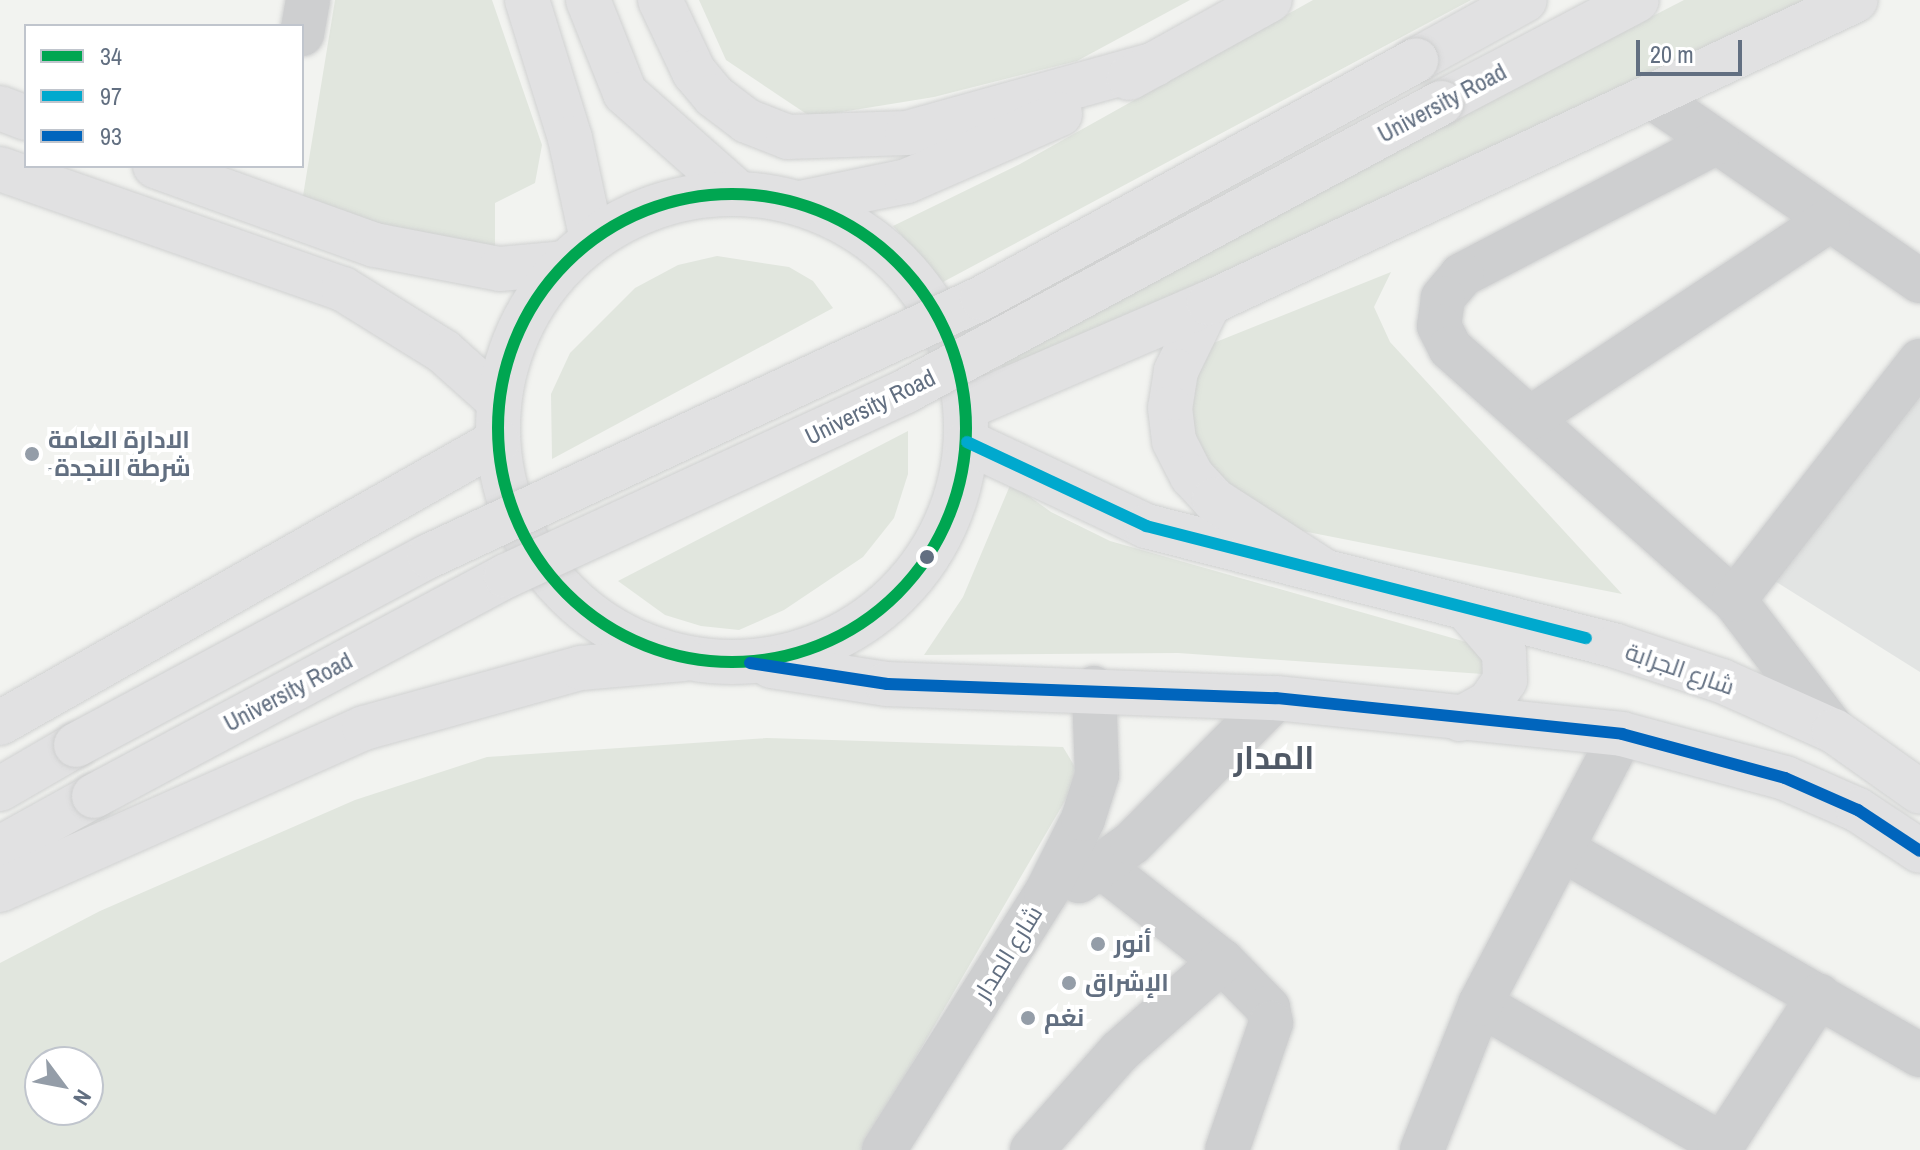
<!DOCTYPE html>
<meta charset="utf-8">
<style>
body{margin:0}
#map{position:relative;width:1920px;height:1150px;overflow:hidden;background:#f2f3f0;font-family:"Archivo Narrow",Cairo,sans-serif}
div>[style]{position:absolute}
.built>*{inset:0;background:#e2e4e3}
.green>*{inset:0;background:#e1e6de}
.roads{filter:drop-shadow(0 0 2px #d0d1d1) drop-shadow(0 0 2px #d0d1d1)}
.minor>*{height:44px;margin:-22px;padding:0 22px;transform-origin:22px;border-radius:22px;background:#cecfd0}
.major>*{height:44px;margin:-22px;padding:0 22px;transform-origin:22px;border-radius:22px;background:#e1e1e2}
.major>.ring{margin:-22px;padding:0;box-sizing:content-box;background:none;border:44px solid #e1e1e2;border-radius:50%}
.highway>*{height:44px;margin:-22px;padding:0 22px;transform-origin:22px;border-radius:22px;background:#e1e1e2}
.bridges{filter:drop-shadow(0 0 2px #cecfcf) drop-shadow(0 0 2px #cecfcf)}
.highway-bridge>*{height:44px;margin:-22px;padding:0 22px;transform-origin:22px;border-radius:22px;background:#e1e1e2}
.bus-1>*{height:12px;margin:-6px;padding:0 6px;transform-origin:6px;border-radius:6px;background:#00a651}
.bus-1>.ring{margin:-6px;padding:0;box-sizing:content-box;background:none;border:12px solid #00a651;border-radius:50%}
.bus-2>*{height:12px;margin:-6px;padding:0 6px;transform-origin:6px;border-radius:6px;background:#00a9ce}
.bus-3>*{height:12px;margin:-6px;padding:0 6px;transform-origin:6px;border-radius:6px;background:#0065bd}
.dots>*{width:22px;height:22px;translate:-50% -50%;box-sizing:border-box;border:4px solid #fff;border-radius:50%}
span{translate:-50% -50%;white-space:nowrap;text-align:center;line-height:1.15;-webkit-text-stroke:8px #fff;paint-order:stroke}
.street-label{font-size:24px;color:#626f81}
.poi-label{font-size:24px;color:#626f81;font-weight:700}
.left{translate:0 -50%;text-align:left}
.district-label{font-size:32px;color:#505966;font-weight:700}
.legend{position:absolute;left:24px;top:24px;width:280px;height:144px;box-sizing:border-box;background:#fff;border:2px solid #c0c5cd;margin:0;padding:10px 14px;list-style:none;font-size:24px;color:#626f81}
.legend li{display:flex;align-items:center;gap:16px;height:40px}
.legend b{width:40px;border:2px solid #c0c5cd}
.north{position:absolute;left:24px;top:1046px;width:80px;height:80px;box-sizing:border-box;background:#fff;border:2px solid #c0c5cd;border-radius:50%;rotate:122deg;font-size:22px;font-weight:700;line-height:32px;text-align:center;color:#626f81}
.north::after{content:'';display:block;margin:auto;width:28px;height:36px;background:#949da8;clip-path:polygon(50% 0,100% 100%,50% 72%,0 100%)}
.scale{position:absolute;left:1636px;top:40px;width:106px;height:36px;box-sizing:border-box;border:4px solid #626f81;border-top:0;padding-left:10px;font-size:24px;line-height:28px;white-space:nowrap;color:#626f81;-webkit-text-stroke:6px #fff;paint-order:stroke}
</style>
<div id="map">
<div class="built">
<i style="clip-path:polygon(1920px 361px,1920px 672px,1775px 581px)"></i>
</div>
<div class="green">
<i style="clip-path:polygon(335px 0,492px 0,542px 145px,535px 183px,495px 203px,495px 247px,427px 247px,302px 202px)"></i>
<i style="clip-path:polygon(699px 0,1190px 0,1077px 61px,934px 97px,811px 117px,726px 60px)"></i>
<i style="clip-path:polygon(1313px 0,1471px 0,943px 282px,893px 226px,1020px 164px)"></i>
<i style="clip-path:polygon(1684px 0,1814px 0,1006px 375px,995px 354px)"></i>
<i style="clip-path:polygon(717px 256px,789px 267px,813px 281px,833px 308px,552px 459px,551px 394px,570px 353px,635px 288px,678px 265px)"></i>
<i style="clip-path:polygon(1391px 272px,1374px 307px,1390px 342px,1622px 594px,1272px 525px,1201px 486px,1184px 434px,1196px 350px)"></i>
<i style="clip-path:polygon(908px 431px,908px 474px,894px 518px,863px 557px,784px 610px,739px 630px,701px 626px,665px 615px,618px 581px)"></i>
<i style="clip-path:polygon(1011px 483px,1051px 512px,1110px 541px,1484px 647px,1483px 674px,1178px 653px,924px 655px,963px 597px)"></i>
<i style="clip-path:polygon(evenodd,767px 738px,1063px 747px,1080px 775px,862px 1150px,0 1150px,0 963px,100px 911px,355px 800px,487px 757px,767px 738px,40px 1062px,88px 1062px,88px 1110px,40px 1110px,40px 1062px)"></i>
</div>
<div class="roads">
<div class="minor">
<i style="left:302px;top:34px;width:35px;rotate:-80deg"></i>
<i style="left:1652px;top:97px;width:325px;rotate:34.5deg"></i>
<i style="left:1717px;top:142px;width:288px;rotate:152.5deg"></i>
<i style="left:1462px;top:275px;width:30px;rotate:130deg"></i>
<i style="left:1443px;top:298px;width:28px;rotate:98deg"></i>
<i style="left:1439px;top:326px;width:25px;rotate:63deg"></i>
<i style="left:1450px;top:348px;width:380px;rotate:41.6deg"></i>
<i style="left:1734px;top:600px;width:165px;rotate:52.6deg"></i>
<i style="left:1532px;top:417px;width:355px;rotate:-33.5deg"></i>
<i style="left:1734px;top:600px;width:303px;rotate:-52.1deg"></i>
<i style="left:1565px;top:851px;width:409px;rotate:29.9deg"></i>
<i style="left:1103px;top:868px;width:151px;rotate:38deg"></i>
<i style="left:1222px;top:961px;width:66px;rotate:45.6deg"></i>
<i style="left:1268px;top:1008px;width:15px;rotate:79deg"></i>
<i style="left:1271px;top:1023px;width:134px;rotate:109.1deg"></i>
<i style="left:1079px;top:881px;width:65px;rotate:-35.6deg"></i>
<i style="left:1132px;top:843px;width:204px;rotate:-45.2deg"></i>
<i style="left:1480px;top:1004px;width:280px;rotate:30.2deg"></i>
<i style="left:884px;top:1150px;width:304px;rotate:-57.8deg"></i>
<i style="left:1046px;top:893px;width:83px;rotate:-63.4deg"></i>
<i style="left:1083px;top:819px;width:46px;rotate:-72.3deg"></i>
<i style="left:1097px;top:775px;width:87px;rotate:-92deg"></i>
<i style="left:1032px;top:1150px;width:132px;rotate:-48.4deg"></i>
<i style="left:1120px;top:1051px;width:136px;rotate:-41.4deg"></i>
<i style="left:1422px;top:1150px;width:157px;rotate:-68.3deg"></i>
<i style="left:1480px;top:1004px;width:305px;rotate:-62.3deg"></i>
<i style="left:1719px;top:1150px;width:184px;rotate:-57deg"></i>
</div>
<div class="major">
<i style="left:527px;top:0;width:145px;rotate:72.7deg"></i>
<i style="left:570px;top:138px;width:104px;rotate:77.8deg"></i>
<i style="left:588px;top:0;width:100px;rotate:68.3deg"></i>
<i style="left:625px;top:93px;width:151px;rotate:41.5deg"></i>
<i style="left:0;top:108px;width:28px;rotate:21deg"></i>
<i style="left:155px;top:166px;width:234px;rotate:19.8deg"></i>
<i style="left:375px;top:245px;width:127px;rotate:10.9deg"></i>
<i style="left:500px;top:269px;width:66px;rotate:-5.2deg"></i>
<i style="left:0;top:169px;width:363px;rotate:19.3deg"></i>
<i style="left:343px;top:289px;width:118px;rotate:31.8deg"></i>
<i style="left:443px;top:351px;width:75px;rotate:41.8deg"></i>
<i class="ring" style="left:498px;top:194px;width:424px;height:424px"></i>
<i style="left:967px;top:442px;width:198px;rotate:25.1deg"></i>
<i style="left:1146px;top:526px;width:485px;rotate:14.3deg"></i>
<i style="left:1616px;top:646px;width:112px;rotate:18.3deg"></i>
<i style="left:1722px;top:681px;width:123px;rotate:24.1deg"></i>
<i style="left:1834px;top:731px;width:105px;rotate:35.3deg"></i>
<i style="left:771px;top:666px;width:117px;rotate:8.8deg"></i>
<i style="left:887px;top:684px;width:389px;rotate:2.1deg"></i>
<i style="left:1276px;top:698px;width:348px;rotate:5.9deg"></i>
<i style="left:1622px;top:734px;width:169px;rotate:15.1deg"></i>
<i style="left:1785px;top:778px;width:80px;rotate:23.7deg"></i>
<i style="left:1858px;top:810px;width:74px;rotate:33.5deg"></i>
<i style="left:1460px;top:719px;width:33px;rotate:-29deg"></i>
<i style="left:1489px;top:703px;width:28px;rotate:-55deg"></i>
<i style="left:1505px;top:680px;width:28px;rotate:-92deg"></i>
<i style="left:1504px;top:652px;width:57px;rotate:-130.7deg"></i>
</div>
<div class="highway">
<i style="left:660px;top:0;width:80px;rotate:64.7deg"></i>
<i style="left:694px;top:72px;width:31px;rotate:50deg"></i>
<i style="left:714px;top:96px;width:41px;rotate:37.1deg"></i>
<i style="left:747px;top:121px;width:44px;rotate:21.3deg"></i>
<i style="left:788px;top:137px;width:119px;rotate:-1.9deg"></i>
<i style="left:907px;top:133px;width:257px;rotate:-15.5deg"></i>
<i style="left:1416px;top:60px;width:124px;rotate:-28.8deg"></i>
<i style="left:1129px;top:78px;width:161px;rotate:-29deg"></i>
<i style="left:1441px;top:103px;width:221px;rotate:-27.7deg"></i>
<i style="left:800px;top:203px;width:109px;rotate:-11.6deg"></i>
<i style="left:907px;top:181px;width:167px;rotate:-23.6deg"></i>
<i style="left:1209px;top:303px;width:76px;rotate:115.9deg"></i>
<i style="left:1176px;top:371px;width:37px;rotate:99deg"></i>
<i style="left:1170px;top:408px;width:33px;rotate:83deg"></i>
<i style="left:1174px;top:441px;width:39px;rotate:63deg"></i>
<i style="left:1192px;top:476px;width:33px;rotate:47deg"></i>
<i style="left:1214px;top:500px;width:127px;rotate:32.8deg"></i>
<i style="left:967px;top:407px;width:263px;rotate:-23.3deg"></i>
<i style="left:1209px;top:303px;width:714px;rotate:-25.09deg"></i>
<i style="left:0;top:723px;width:572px;rotate:-29.52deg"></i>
<i style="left:0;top:789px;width:88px;rotate:-30.1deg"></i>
<i style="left:0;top:848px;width:107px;rotate:-29deg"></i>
<i style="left:0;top:890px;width:398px;rotate:-24deg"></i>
<i style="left:364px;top:728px;width:225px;rotate:-15.5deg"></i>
<i style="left:581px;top:668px;width:103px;rotate:-5deg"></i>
</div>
</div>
<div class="bridges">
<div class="highway-bridge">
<i style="left:76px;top:745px;width:400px;rotate:-28.2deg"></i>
<i style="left:429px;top:556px;width:610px;rotate:-25.01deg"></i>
<i style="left:982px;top:298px;width:495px;rotate:-28.7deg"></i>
<i style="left:94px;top:796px;width:467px;rotate:-28.1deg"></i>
<i style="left:506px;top:576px;width:441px;rotate:-24.8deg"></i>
<i style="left:906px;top:391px;width:608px;rotate:-28.29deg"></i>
</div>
</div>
<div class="bus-1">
<i class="ring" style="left:498px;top:194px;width:456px;height:456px"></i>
</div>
<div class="bus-2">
<i style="left:967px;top:442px;width:198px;rotate:25.1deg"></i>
<i style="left:1146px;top:526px;width:454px;rotate:14.3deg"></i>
</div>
<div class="bus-3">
<i style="left:750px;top:663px;width:139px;rotate:8.7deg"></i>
<i style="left:887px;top:684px;width:389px;rotate:2.1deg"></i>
<i style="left:1276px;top:698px;width:348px;rotate:5.9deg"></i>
<i style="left:1622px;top:734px;width:169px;rotate:15.1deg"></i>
<i style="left:1785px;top:778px;width:80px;rotate:23.7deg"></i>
<i style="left:1858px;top:810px;width:74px;rotate:33.5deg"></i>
</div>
<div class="dots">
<i style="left:32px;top:454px;background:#949da8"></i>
<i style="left:927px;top:557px;background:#626f81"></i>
<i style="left:1098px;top:944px;background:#949da8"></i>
<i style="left:1069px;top:983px;background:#949da8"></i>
<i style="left:1028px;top:1018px;background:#949da8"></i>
</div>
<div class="street-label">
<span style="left:1442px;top:103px;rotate:-28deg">University Road</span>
<span style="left:870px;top:407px;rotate:-26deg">University Road</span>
<span style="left:1680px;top:669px;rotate:19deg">شارع الجرابة</span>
<span style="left:288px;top:692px;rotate:-28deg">University Road</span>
<span style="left:1008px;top:953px;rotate:-58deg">شارع المدار</span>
</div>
<div class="poi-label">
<span class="left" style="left:48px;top:454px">الادارة العامة<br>-شرطة النجدة</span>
<span class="left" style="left:1114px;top:944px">أنور</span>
<span class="left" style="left:1085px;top:983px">الإشراق</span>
<span class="left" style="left:1044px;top:1018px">نغم</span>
</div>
<div class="district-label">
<span style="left:1274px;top:758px">المدار</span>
</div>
<ul class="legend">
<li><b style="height:10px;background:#00a651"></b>34</li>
<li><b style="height:10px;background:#00a9ce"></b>97</li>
<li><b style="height:10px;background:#0065bd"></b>93</li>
</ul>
<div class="north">N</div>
<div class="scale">20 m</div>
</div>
